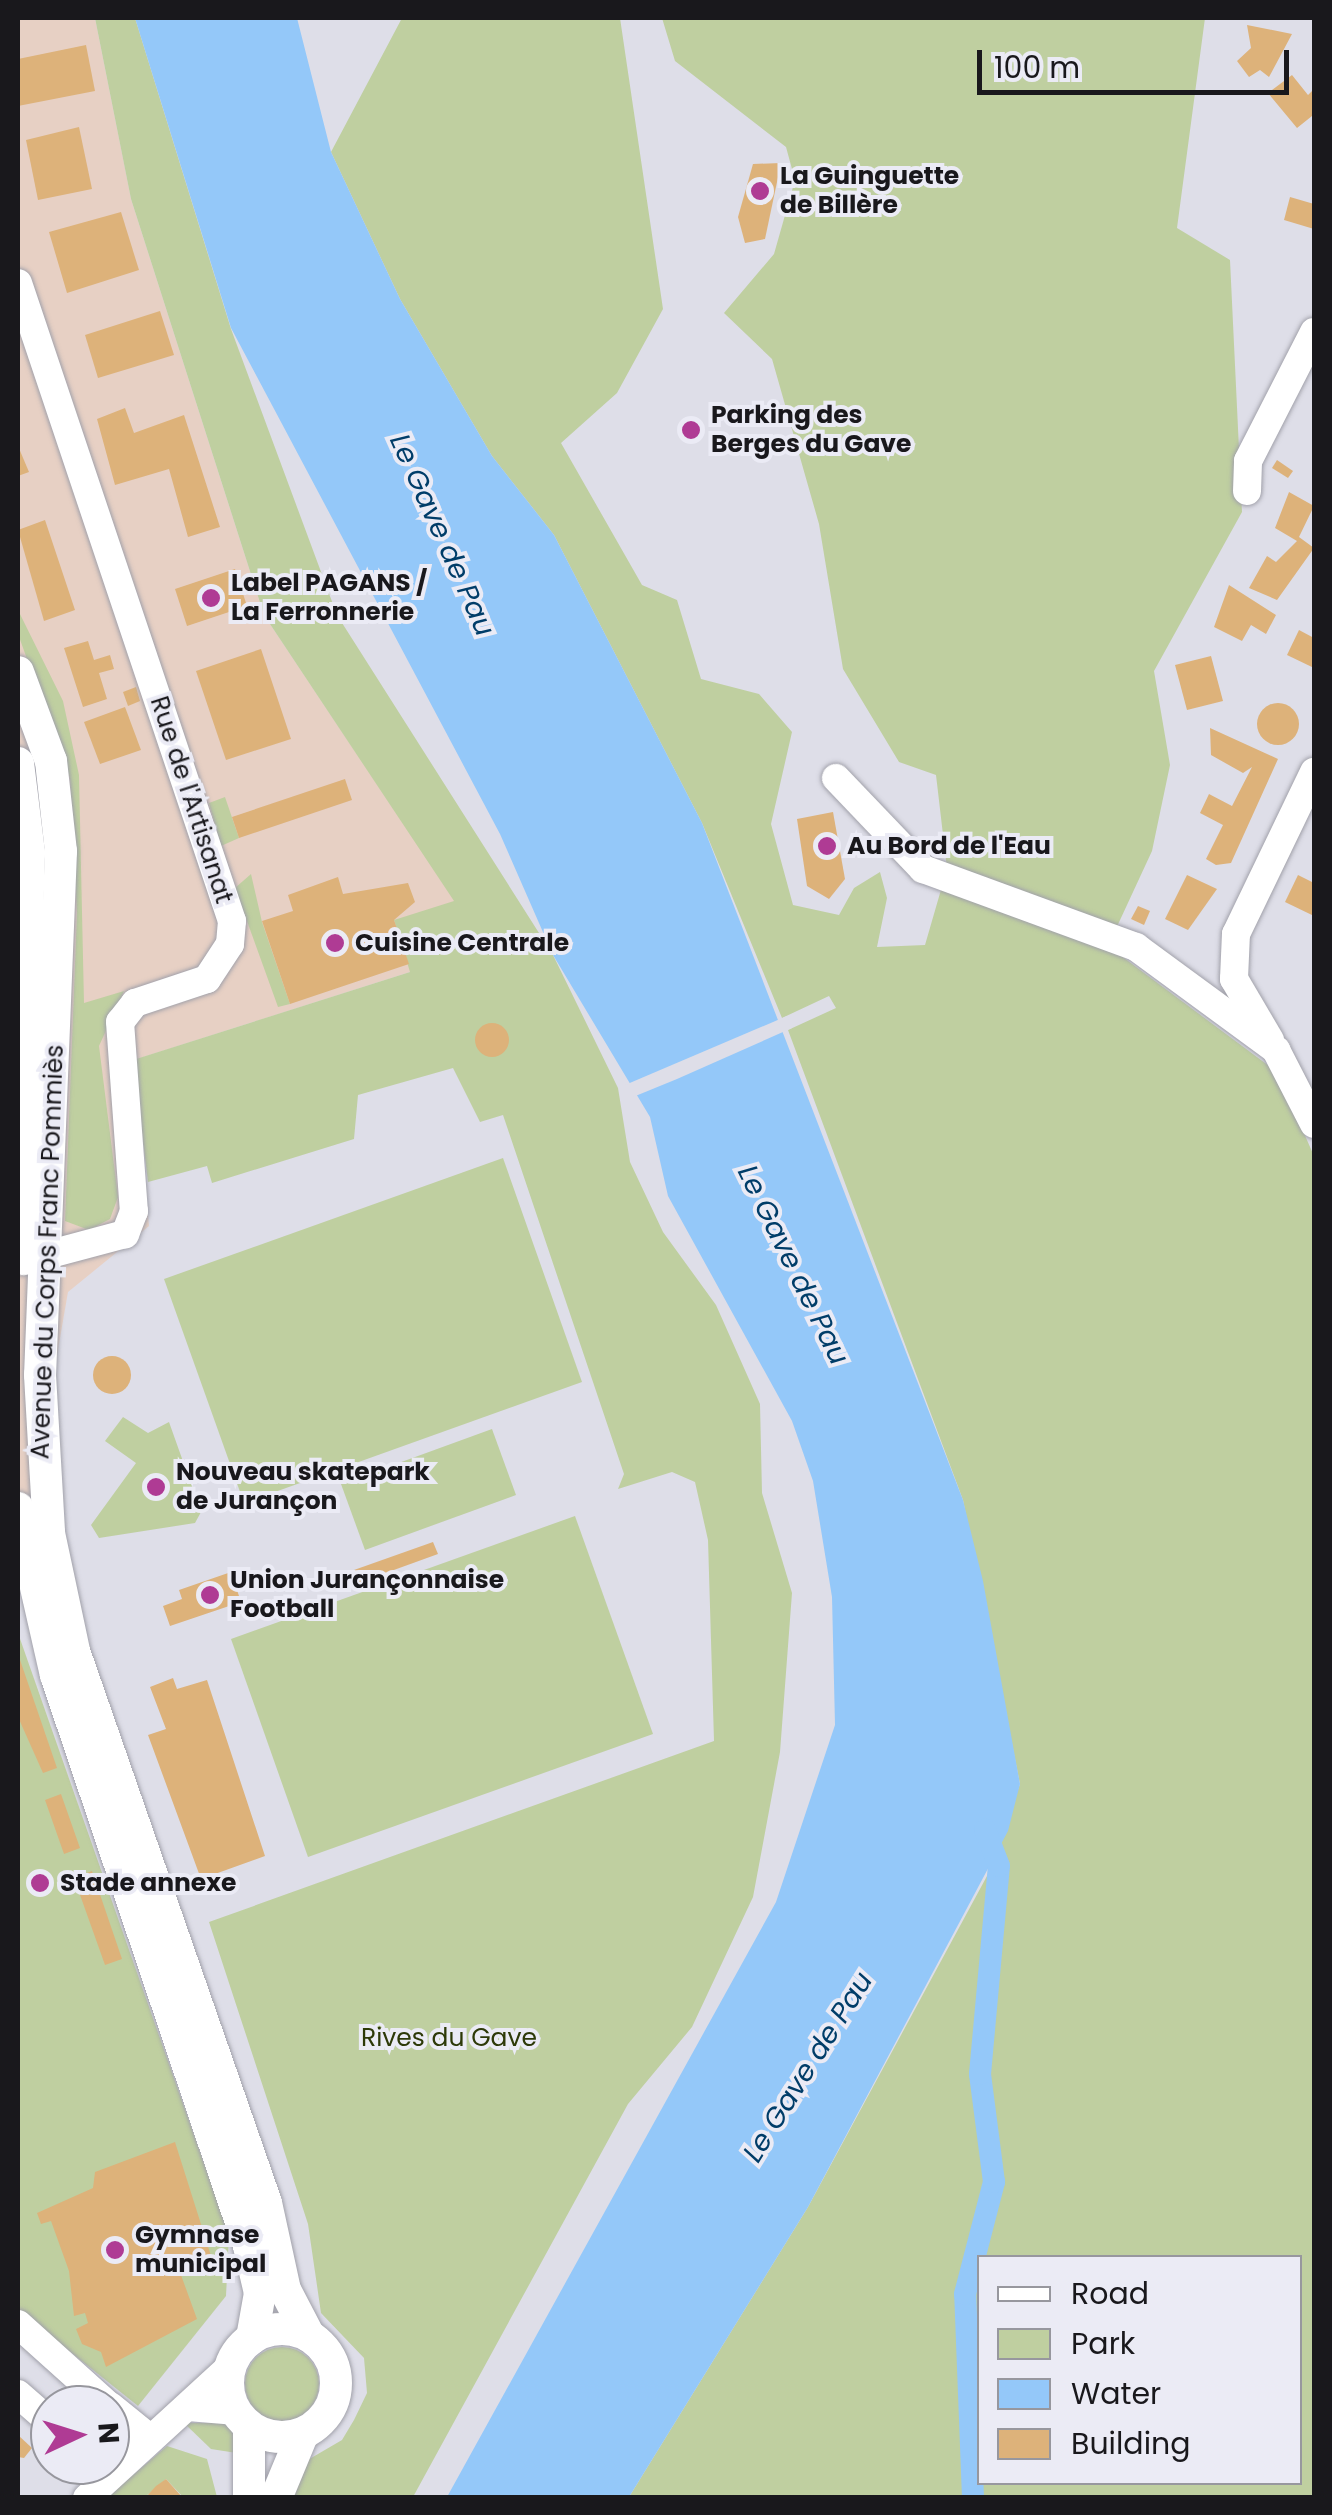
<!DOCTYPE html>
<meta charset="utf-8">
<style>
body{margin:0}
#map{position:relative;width:1332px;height:2515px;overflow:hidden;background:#dedee8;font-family:Poppins,sans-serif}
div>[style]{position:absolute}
.industrial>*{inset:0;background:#e7d0c4}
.green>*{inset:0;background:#bfcfa0}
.round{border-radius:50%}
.water>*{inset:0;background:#94c8f9}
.pier>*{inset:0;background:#dedee8}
.canal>*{height:22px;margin:-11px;padding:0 11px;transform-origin:11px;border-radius:11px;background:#94c8f9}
.building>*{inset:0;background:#ddb27a}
.roads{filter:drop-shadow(0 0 2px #a1a1aa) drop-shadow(0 0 2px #a1a1aa)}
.minor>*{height:28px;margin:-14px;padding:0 14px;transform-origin:14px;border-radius:14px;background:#fff}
.major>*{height:32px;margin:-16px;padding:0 16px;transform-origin:16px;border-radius:16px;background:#fff}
.major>.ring{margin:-16px;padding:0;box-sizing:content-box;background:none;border:32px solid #fff;border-radius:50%}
.dots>*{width:28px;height:28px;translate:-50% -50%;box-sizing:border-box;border:5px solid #ebebf5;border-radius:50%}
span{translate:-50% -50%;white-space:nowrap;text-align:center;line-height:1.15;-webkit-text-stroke:8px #ebebf5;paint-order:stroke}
.poi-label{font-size:25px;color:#19181c;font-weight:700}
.left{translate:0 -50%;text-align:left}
.street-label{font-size:25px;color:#19181c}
.park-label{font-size:25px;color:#2d3908}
.water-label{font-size:28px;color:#003d69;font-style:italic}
.frame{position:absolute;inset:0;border:20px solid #19181c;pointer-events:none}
.legend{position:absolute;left:977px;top:2255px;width:325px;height:230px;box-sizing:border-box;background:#ebebf5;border:2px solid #97979e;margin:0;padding:12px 18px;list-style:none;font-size:30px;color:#19181c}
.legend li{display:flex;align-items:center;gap:20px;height:50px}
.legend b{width:50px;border:2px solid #97979e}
.north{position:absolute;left:30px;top:2385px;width:100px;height:100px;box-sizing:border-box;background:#ebebf5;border:2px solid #97979e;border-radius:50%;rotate:86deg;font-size:28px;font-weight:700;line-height:40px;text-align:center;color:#19181c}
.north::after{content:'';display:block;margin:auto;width:35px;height:45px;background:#af3b94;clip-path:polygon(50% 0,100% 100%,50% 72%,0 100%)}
.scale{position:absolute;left:977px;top:50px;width:312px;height:45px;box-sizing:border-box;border:5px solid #19181c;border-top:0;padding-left:12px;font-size:30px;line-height:35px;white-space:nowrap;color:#19181c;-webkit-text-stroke:8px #ebebf5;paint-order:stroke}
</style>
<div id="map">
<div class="industrial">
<i style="clip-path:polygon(18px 18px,95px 18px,131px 199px,264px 615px,455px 901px,410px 972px,134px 1060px,149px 1226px,68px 1292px,18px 1579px)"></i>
</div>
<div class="green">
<i style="clip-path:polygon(95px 18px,135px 18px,231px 329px,337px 615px,553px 955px,618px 1088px,630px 1162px,663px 1232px,716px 1305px,760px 1404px,762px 1493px,792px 1593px,780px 1752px,753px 1897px,692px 2027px,628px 2104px,413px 2497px,294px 2497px,306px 2461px,342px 2440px,354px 2420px,367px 2393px,364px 2358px,321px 2313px,308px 2224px,209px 1922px,714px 1741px,708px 1540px,695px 1482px,672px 1472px,618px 1489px,624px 1474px,503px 1115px,480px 1122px,453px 1068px,358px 1095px,354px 1139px,212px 1183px,207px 1166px,148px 1182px,133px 1060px,410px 972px,394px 920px,454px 901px,264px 615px,131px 199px)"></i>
<i style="clip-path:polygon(evenodd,402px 18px,620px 18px,663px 309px,617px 393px,561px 443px,642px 585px,677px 600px,701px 679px,759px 694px,792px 732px,771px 824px,793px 905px,839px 915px,854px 888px,880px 872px,887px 898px,877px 947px,925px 945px,947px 869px,936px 775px,899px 762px,843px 669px,819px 524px,772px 359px,724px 313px,774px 254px,795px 180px,786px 147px,675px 61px,662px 18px,1205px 18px,1177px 228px,1230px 260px,1242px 512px,1154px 671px,1170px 765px,1152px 851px,1108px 946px,1277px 1072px,1314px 1156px,1314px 2497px,629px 2497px,808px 2207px,987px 1876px,1020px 1784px,963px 1500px,788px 1030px,836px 1008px,829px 996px,782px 1018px,702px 823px,554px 535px,492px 456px,400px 299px,331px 152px,402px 18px,979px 2258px,1300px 2258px,1300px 2482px,979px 2482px,979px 2258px)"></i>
<i style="clip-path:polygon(18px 610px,63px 701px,79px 775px,84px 1003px,124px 991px,99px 1046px,118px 1197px,110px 1219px,89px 1230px,65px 1221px,77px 913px,70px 778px,18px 634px)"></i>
<i style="clip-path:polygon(225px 797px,239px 838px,221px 846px,209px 803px)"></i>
<i style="clip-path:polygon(251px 874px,262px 922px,290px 1004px,278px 1007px,235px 888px)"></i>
<i style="clip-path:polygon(503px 1158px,582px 1382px,244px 1503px,164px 1279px)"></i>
<i style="clip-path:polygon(123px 1417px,148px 1433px,169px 1422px,201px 1512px,195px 1523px,99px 1538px,91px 1525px,136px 1463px,105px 1441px)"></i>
<i style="clip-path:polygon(492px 1429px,516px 1495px,365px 1550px,341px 1484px)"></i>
<i style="clip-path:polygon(575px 1516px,653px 1734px,308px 1857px,231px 1639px)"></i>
<i style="clip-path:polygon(18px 1633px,229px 2235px,226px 2296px,138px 2406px,18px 2310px)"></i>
<i class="round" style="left:245px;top:2347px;width:74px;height:74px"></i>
<i style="clip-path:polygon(184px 2423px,230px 2423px,243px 2454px,211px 2449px)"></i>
<i style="clip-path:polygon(167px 2446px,207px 2459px,217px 2497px,183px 2497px,166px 2479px,145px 2497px,106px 2498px)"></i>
</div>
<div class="water">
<i style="clip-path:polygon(135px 18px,297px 18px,331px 152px,400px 299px,492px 456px,554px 535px,702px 823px,963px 1500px,983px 1581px,1020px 1784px,1008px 1831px,808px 2207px,629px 2497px,447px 2497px,776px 1902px,835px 1725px,832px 1597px,813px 1481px,792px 1421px,668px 1196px,650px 1117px,553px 955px,500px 834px,231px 328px)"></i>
</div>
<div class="pier">
<i style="clip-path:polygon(787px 1016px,792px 1028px,677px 1079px,633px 1097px,625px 1085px)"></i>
</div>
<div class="canal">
<i style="left:973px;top:2498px;width:204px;rotate:-92.2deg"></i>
<i style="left:965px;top:2294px;width:116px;rotate:-75.5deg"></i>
<i style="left:994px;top:2182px;width:109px;rotate:-97.4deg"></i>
<i style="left:980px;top:2074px;width:209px;rotate:-84.8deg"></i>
<i style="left:999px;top:1866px;width:39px;rotate:-111deg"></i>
</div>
<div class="building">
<i style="clip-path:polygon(1247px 25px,1292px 34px,1269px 77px,1260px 70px,1249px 77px,1237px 61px,1251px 48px)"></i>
<i style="clip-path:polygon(86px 45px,95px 91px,18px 106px,18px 59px)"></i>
<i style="clip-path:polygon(1292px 75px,1308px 95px,1314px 89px,1312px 116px,1297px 128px,1268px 93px)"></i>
<i style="clip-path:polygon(79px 127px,92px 189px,38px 200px,26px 140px)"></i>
<i style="clip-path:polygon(781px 163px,765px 239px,745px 243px,738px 217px,753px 164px)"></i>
<i style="clip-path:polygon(1290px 197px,1314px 204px,1314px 229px,1284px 220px)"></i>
<i style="clip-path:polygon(121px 212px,139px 270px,67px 293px,49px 232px)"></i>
<i style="clip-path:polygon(160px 311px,174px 355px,98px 378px,85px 335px)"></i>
<i style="clip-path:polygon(125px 408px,134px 433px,184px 415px,220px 527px,188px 537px,169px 469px,115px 485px,97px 419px)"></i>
<i style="clip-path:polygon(18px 446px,29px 472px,18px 476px)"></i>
<i style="clip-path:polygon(1277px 460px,1293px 471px,1288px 478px,1272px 468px)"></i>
<i style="clip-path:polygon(1289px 492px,1314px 506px,1299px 537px,1314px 548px,1277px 600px,1249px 588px,1267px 556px,1276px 562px,1297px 541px,1275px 528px)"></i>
<i style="clip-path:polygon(45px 520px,75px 610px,44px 621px,18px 530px)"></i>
<i style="clip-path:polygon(235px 569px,247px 606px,187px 626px,175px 589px)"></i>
<i style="clip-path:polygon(1229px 585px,1276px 615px,1266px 634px,1251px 625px,1242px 641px,1214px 627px)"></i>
<i style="clip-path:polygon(1299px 630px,1314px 638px,1314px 668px,1287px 655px)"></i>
<i style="clip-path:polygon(88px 641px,94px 660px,110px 655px,114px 669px,99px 673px,107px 699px,83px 707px,64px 648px)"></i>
<i style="clip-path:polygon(261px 649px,291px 739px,226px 760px,196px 671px)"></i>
<i style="clip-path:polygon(1211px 656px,1223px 701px,1187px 710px,1175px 665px)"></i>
<i style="clip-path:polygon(136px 687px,140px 701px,128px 706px,123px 692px)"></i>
<i class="round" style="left:1257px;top:703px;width:42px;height:42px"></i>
<i style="clip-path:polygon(125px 707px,141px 750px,100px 764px,84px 722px)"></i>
<i style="clip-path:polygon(1210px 728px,1278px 759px,1231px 863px,1216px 865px,1206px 859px,1223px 825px,1200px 813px,1209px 794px,1232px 806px,1252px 767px,1243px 773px,1211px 755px)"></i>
<i style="clip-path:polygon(345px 779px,352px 800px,239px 838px,232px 817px)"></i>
<i style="clip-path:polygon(833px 812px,845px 879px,829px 899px,807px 886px,797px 819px)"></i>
<i style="clip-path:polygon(1187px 875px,1217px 889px,1188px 930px,1165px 919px)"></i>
<i style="clip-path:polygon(1298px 875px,1314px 883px,1314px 916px,1285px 902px)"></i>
<i style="clip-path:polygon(338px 877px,343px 894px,408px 883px,415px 902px,394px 920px,409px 964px,290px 1004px,262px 921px,293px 911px,288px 895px)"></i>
<i style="clip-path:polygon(1138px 906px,1150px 911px,1144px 925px,1131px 919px)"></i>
<i class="round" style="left:475px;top:1023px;width:34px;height:34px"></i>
<i class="round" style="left:93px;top:1356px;width:38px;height:38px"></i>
<i style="clip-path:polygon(433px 1542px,438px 1554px,358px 1583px,354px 1570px)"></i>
<i style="clip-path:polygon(231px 1572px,241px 1602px,170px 1626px,163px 1606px,182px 1599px,179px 1590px)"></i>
<i style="clip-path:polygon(18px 1654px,57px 1768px,43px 1773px,18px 1717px)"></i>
<i style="clip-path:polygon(173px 1678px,177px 1689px,207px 1680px,265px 1856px,201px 1879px,148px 1735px,166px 1729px,150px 1687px)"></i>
<i style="clip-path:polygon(61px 1794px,80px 1848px,64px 1854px,45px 1800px)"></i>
<i style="clip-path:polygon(92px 1871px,122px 1959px,105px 1965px,74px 1878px)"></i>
<i style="clip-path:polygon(175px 2142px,212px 2259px,181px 2275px,197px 2319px,106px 2367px,101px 2352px,82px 2344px,76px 2329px,88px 2323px,85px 2313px,74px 2316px,69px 2271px,51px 2221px,41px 2224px,37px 2213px,93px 2188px,95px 2172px)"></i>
<i style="clip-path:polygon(18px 2435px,32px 2448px,24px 2458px,18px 2457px)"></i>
<i style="clip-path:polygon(166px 2479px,183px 2498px,145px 2498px,156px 2486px)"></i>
</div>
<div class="roads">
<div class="minor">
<i style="left:18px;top:283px;width:673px;rotate:71.46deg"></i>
<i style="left:232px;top:921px;width:23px;rotate:95deg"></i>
<i style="left:230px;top:944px;width:42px;rotate:123.3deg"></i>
<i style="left:207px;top:979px;width:76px;rotate:161.6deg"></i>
<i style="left:135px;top:1003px;width:24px;rotate:128deg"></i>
<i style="left:120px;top:1022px;width:190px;rotate:85.8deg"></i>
<i style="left:134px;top:1211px;width:25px;rotate:111deg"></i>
<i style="left:125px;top:1234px;width:105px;rotate:165deg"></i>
<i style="left:1247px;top:491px;width:30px;rotate:-88deg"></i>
<i style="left:1248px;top:461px;width:145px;rotate:-62.9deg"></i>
<i style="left:836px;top:778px;width:126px;rotate:46.3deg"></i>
<i style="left:923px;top:869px;width:227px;rotate:20.1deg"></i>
<i style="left:1136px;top:947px;width:174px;rotate:36.3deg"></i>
<i style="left:1276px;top:1050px;width:83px;rotate:62.8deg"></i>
<i style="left:1270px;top:1040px;width:71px;rotate:-120.5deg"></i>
<i style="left:1234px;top:979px;width:45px;rotate:-87.5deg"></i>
<i style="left:1236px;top:934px;width:180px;rotate:-64.3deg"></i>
<i style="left:18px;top:2324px;width:121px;rotate:42deg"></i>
<i style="left:18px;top:2394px;width:43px;rotate:41.2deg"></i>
<i style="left:110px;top:2406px;width:48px;rotate:39deg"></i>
<i style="left:188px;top:2407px;width:49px;rotate:4.7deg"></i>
<i style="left:87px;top:2498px;width:197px;rotate:-42.5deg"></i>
</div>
<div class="major">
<i style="left:18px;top:672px;width:95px;rotate:69.7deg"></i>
<i style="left:51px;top:761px;width:91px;rotate:83.7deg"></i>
<i style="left:61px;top:851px;width:524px;rotate:92.29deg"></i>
<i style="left:40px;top:1375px;width:158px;rotate:86.7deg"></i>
<i style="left:49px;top:1533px;width:121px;rotate:78deg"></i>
<i style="left:74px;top:1651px;width:584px;rotate:70.82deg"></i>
<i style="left:266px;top:2203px;width:89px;rotate:77.7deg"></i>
<i style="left:285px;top:2290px;width:52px;rotate:62.4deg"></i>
<i style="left:18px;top:763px;width:91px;rotate:83deg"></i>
<i style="left:29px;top:853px;width:397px;rotate:91.6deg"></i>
<i style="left:18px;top:1508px;width:171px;rotate:77.2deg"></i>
<i style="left:56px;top:1675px;width:603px;rotate:71.32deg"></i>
<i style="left:249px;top:2246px;width:48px;rotate:76.8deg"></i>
<i style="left:260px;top:2293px;width:46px;rotate:100.1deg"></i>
<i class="ring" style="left:228px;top:2329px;width:76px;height:76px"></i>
<i style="left:249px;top:2498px;width:72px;rotate:-90deg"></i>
<i style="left:276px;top:2498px;width:70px;rotate:-67.4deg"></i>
</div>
</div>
<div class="dots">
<i style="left:760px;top:191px;background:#af3b94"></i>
<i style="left:691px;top:430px;background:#af3b94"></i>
<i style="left:211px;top:598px;background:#af3b94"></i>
<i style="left:827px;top:846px;background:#af3b94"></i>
<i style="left:335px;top:943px;background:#af3b94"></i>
<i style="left:156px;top:1487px;background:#af3b94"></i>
<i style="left:210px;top:1595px;background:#af3b94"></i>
<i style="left:40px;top:1883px;background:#af3b94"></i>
<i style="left:115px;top:2250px;background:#af3b94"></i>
</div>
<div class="poi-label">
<span class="left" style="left:780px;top:191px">La Guinguette<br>de Billère</span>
<span class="left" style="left:711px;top:430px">Parking des<br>Berges du Gave</span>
<span class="left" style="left:231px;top:598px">Label PAGANS /<br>La Ferronnerie</span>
<span class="left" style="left:847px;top:846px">Au Bord de l'Eau</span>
<span class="left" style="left:355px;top:943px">Cuisine Centrale</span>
<span class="left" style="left:176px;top:1487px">Nouveau skatepark<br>de Jurançon</span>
<span class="left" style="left:230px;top:1595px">Union Jurançonnaise<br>Football</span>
<span class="left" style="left:60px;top:1883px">Stade annexe</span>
<span class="left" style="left:135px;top:2250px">Gymnase<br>municipal</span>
</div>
<div class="street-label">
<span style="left:191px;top:800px;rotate:72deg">Rue de l'Artisanat</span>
<span style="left:48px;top:1252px;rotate:-88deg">Avenue du Corps Franc Pommiès</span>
</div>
<div class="park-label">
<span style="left:449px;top:2038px">Rives du Gave</span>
</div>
<div class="water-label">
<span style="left:442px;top:535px;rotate:66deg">Le Gave de Pau</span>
<span style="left:793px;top:1265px;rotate:64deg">Le Gave de Pau</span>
<span style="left:808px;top:2067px;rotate:-58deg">Le Gave de Pau</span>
</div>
<div class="frame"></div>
<ul class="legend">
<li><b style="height:12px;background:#fff"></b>Road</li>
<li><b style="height:28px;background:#bfcfa0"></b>Park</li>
<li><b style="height:28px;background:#94c8f9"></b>Water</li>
<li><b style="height:28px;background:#ddb27a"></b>Building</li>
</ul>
<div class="north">N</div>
<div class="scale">100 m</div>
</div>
